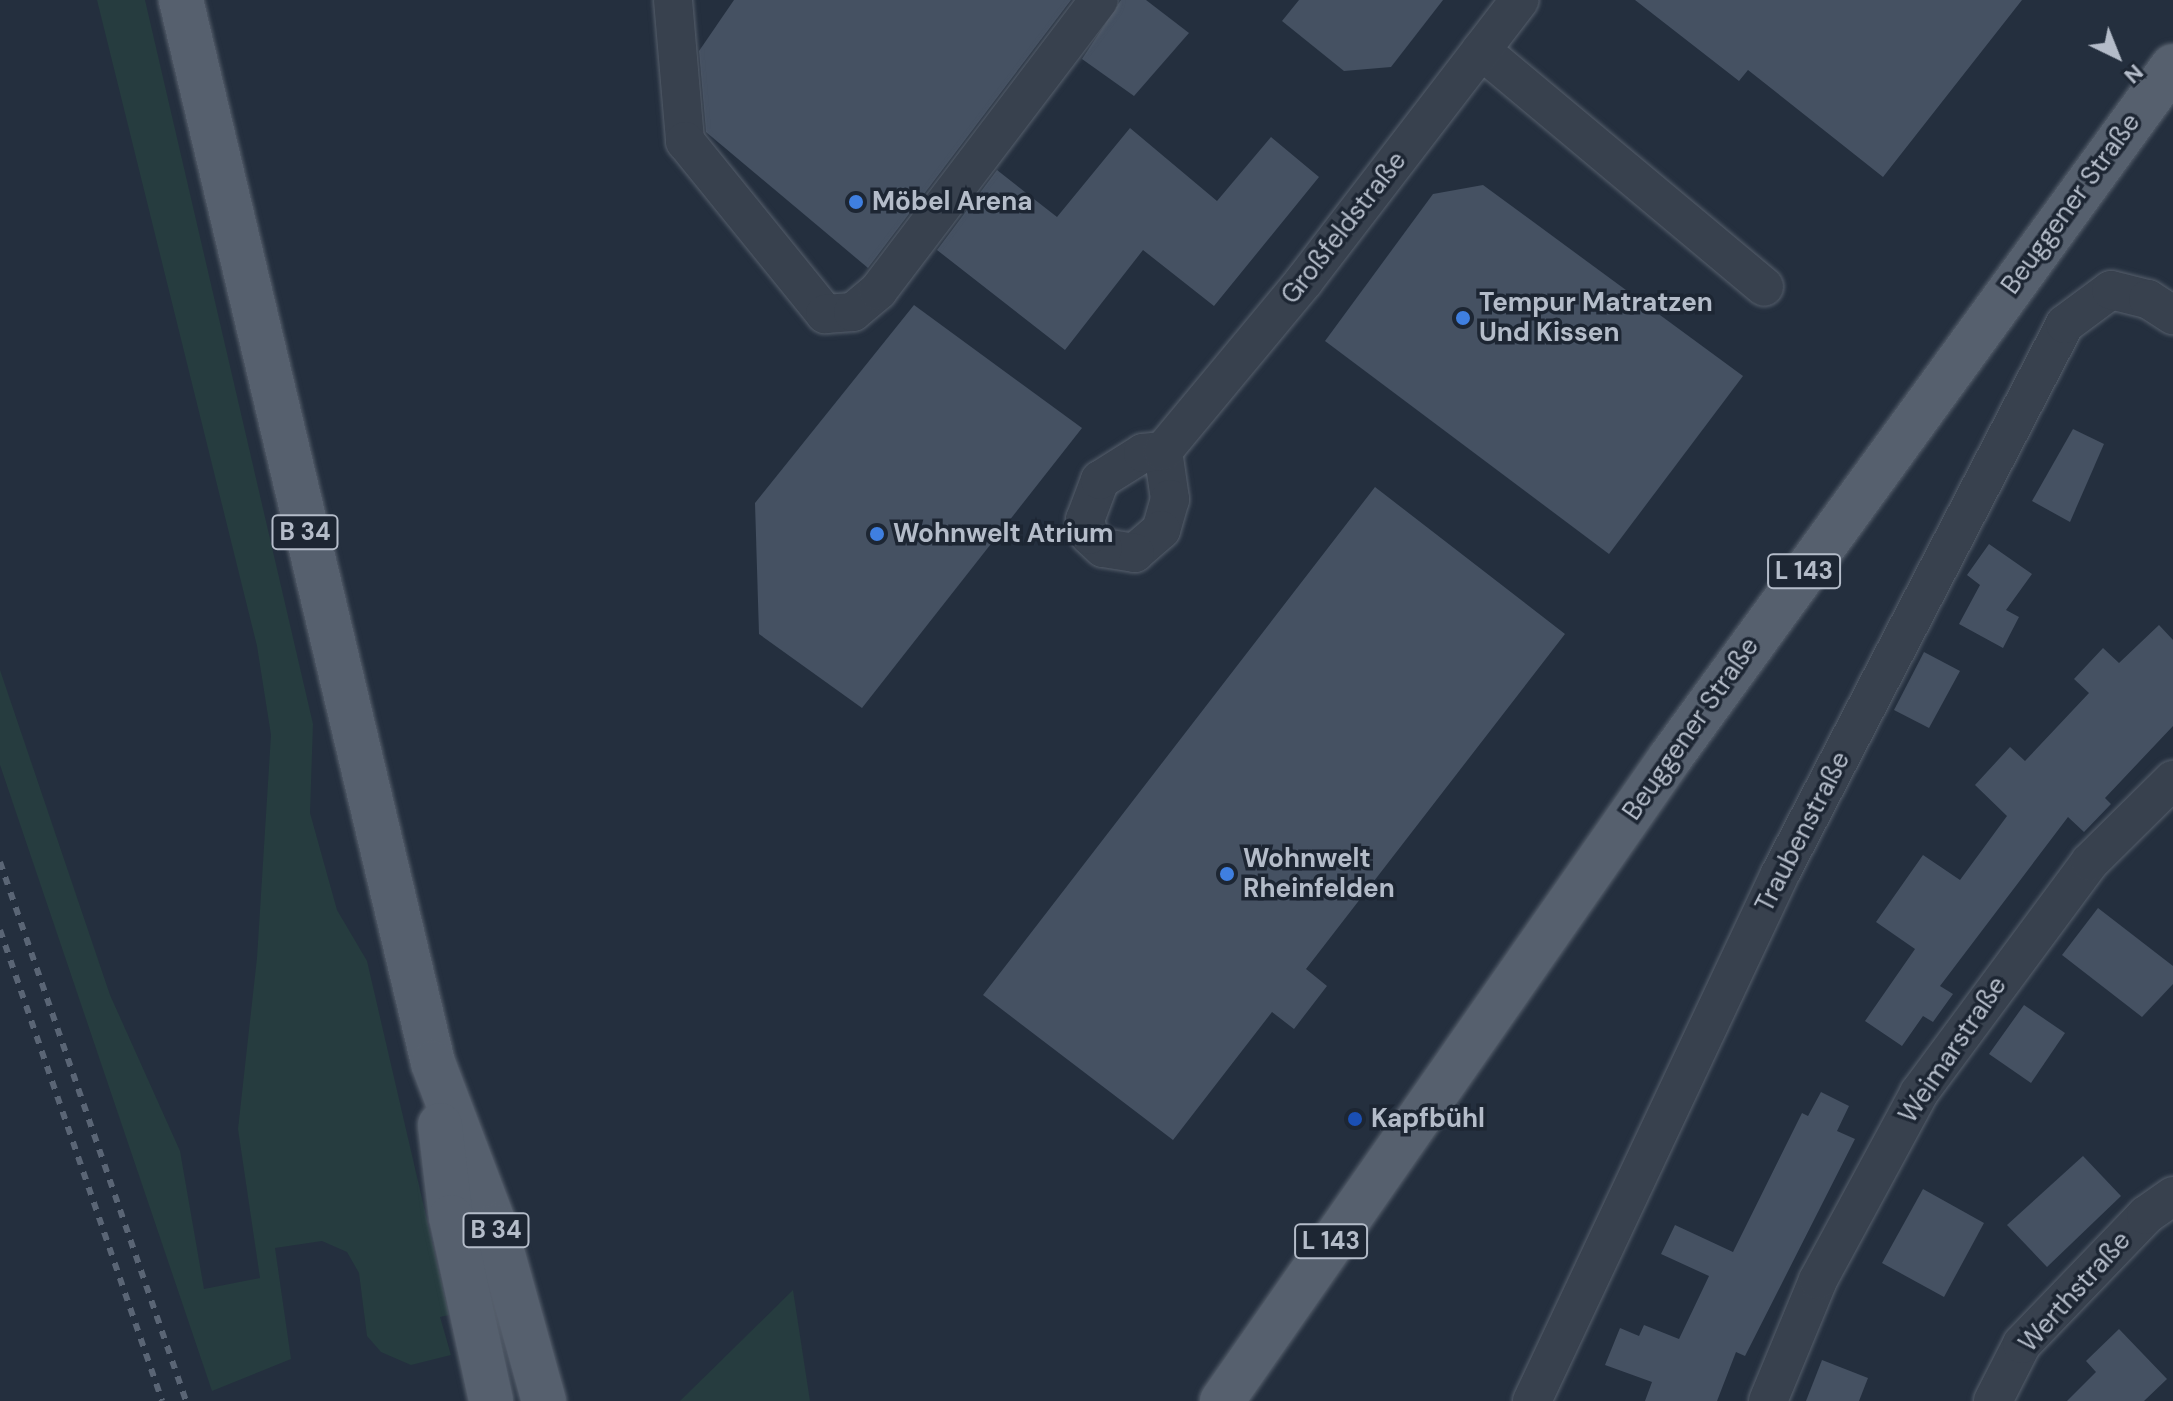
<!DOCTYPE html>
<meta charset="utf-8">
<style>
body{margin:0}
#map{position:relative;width:2173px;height:1401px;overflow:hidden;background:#242f3e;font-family:"DM Sans",sans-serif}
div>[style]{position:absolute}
.green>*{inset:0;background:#263c3f}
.building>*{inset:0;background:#455162}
.roads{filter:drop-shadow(0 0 2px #565f6c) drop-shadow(0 0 2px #565f6c)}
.minor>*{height:38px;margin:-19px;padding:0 19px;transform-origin:19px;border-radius:19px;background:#38414e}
.major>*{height:44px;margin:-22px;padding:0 22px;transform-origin:22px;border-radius:22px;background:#56606e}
.rail>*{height:6px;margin-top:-3px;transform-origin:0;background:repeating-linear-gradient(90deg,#5a6575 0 8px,transparent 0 16px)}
.dots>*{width:22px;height:22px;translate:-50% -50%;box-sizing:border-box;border:4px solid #1d2633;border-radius:50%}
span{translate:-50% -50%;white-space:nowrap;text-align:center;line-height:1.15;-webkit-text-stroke:7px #1d2633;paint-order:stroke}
.shield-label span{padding:2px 6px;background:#1d2633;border:2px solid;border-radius:6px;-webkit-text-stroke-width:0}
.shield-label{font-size:24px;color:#b4bcc9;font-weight:700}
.poi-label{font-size:26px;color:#b4bcc9;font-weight:700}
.left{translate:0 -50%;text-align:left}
.street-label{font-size:26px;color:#b4bcc9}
.north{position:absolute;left:2077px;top:16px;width:80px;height:80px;-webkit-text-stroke:6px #1d2633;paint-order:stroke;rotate:137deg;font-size:22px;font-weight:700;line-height:32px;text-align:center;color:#b4bcc9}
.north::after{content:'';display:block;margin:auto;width:28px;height:36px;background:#b4bcc9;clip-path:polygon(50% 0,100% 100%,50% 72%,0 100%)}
</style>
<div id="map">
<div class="green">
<i style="clip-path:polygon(97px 0,145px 0,313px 724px,310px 813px,337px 910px,367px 961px,449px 1315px,440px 1317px,451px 1355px,411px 1365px,381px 1352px,367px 1336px,359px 1273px,347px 1252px,322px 1241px,275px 1248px,291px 1359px,212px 1391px,0 765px,0 670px,110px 995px,180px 1151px,204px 1289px,260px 1278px,238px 1129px,257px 958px,271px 735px,257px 646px)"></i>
<i style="clip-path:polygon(793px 1290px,810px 1401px,680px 1401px)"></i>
</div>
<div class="building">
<i style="clip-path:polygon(734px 0,1071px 0,868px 268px,706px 132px,699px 51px)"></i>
<i style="clip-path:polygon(1121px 0,1146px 0,1189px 33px,1134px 96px,1082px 59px)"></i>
<i style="clip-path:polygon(1299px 0,1443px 0,1391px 67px,1344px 71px,1282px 21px)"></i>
<i style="clip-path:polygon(1635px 0,2022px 0,1883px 177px,1748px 70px,1739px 81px)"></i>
<i style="clip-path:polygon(1130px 128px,1217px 201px,1271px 137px,1319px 177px,1214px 306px,1143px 250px,1065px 350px,937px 250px,997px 170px,1057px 217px)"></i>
<i style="clip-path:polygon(1483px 185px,1743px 376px,1609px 554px,1325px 341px,1433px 194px)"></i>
<i style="clip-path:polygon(914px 305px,1082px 428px,862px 708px,759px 634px,755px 503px)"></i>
<i style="clip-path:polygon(2073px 429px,2104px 444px,2070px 522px,2032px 501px)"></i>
<i style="clip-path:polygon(1375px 487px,1565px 634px,1306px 969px,1327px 986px,1294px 1029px,1272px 1012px,1173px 1140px,983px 995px)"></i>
<i style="clip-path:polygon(1989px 544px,2032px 574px,2006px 610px,2019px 617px,2003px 648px,1959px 624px,1980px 585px,1967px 575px)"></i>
<i style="clip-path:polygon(2159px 625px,2173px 640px,2173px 726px,2105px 798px,2111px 804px,2084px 832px,2068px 817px,1940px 986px,1953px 994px,1933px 1022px,1923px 1016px,1902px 1046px,1865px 1021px,1915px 949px,1876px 922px,1923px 855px,1960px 880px,2007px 816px,1975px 785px,2010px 747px,2025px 761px,2089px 693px,2074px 679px,2103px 648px,2119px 663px)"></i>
<i style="clip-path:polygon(1924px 652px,1960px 671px,1929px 728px,1894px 710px)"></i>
<i style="clip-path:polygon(2098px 908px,2173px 966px,2173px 984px,2142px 1017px,2062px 955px)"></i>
<i style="clip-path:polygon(2024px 1005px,2065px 1033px,2031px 1083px,1989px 1054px)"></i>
<i style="clip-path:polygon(1821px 1092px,1849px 1106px,1837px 1131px,1855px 1139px,1745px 1356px,1736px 1352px,1717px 1401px,1645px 1401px,1652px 1382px,1605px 1365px,1620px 1328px,1639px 1336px,1644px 1325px,1679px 1339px,1709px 1276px,1661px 1254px,1675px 1225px,1733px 1252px,1802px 1113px,1808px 1116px)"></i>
<i style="clip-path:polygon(2083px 1156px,2121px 1196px,2047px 1267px,2007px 1225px)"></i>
<i style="clip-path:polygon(1923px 1189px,1984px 1223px,1944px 1297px,1882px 1263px)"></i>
<i style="clip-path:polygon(2119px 1329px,2167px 1379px,2144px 1401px,2067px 1401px,2096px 1372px,2086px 1361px)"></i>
<i style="clip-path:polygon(1822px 1360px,1868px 1378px,1859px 1401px,1806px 1401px)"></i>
</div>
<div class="roads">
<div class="minor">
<i style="left:673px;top:0;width:142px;rotate:85.1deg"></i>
<i style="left:685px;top:141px;width:223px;rotate:51deg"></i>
<i style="left:825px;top:314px;width:28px;rotate:-4deg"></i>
<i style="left:853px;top:312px;width:33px;rotate:-40deg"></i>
<i style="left:878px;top:291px;width:365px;rotate:-52.8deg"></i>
<i style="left:1481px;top:50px;width:369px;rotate:39.9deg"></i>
<i style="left:1163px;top:451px;width:49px;rotate:81.7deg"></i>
<i style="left:1170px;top:499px;width:32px;rotate:106deg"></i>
<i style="left:1161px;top:530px;width:35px;rotate:139deg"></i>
<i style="left:1135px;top:553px;width:32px;rotate:-171deg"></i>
<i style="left:1103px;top:548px;width:19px;rotate:-137deg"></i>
<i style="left:1089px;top:535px;width:16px;rotate:-105deg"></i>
<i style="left:1085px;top:520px;width:43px;rotate:-69.4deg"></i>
<i style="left:1100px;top:480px;width:51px;rotate:-32.1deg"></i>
<i style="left:1143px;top:453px;width:20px;rotate:-6deg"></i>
<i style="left:1163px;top:451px;width:221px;rotate:-50.3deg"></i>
<i style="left:1304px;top:281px;width:354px;rotate:-52.5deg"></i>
<i style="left:1532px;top:1401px;width:582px;rotate:-64.8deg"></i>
<i style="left:1780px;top:874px;width:619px;rotate:-62.61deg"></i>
<i style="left:2065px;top:324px;width:57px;rotate:-36.5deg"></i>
<i style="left:2111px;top:290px;width:38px;rotate:14deg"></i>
<i style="left:2148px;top:299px;width:30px;rotate:33deg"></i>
<i style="left:1768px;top:1401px;width:131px;rotate:-67.5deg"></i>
<i style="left:1818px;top:1280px;width:213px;rotate:-61.6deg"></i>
<i style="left:1919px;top:1093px;width:287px;rotate:-53.5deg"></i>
<i style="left:2090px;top:862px;width:117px;rotate:-44.7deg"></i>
<i style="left:1993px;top:1401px;width:64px;rotate:-63deg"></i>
<i style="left:2022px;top:1344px;width:179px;rotate:-46.1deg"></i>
<i style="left:2146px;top:1215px;width:33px;rotate:-35deg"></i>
</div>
<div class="major">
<i style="left:181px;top:0;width:1092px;rotate:76.66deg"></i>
<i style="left:433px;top:1063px;width:174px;rotate:69.2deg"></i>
<i style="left:495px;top:1226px;width:182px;rotate:74.4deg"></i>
<i style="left:440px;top:1125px;width:93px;rotate:83.2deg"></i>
<i style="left:451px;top:1217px;width:188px;rotate:77.7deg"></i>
<i style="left:1222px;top:1401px;width:784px;rotate:-55.13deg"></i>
<i style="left:1670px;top:758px;width:855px;rotate:-53.99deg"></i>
</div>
</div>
<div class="rail">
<i style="left:0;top:862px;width:570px;rotate:70.96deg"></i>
<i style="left:0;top:930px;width:498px;rotate:71deg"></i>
</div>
<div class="dots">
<i style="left:856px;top:202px;background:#3f7fe0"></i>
<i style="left:1463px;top:318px;background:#3f7fe0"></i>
<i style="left:877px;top:534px;background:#3f7fe0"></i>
<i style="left:1227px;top:874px;background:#3f7fe0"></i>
<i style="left:1355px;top:1119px;background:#1a4fb4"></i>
</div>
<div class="shield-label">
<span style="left:305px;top:532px">B 34</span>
<span style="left:1804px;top:571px">L 143</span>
<span style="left:496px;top:1230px">B 34</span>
<span style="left:1331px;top:1241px">L 143</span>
</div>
<div class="poi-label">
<span class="left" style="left:872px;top:202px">Möbel Arena</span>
<span class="left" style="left:1479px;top:318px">Tempur Matratzen<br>Und Kissen</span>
<span class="left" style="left:893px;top:534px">Wohnwelt Atrium</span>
<span class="left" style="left:1243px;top:874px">Wohnwelt<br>Rheinfelden</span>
<span class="left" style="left:1371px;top:1119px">Kapfbühl</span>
</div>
<div class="street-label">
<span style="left:2071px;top:204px;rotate:-54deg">Beuggener Straße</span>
<span style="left:1344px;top:228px;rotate:-52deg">Großfeldstraße</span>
<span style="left:1691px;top:729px;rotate:-55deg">Beuggener Straße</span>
<span style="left:1803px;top:832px;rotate:-63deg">Traubenstraße</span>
<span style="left:1953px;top:1050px;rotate:-56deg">Weimarstraße</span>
<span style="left:2075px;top:1292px;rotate:-48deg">Werthstraße</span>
</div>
<div class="north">N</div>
</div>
